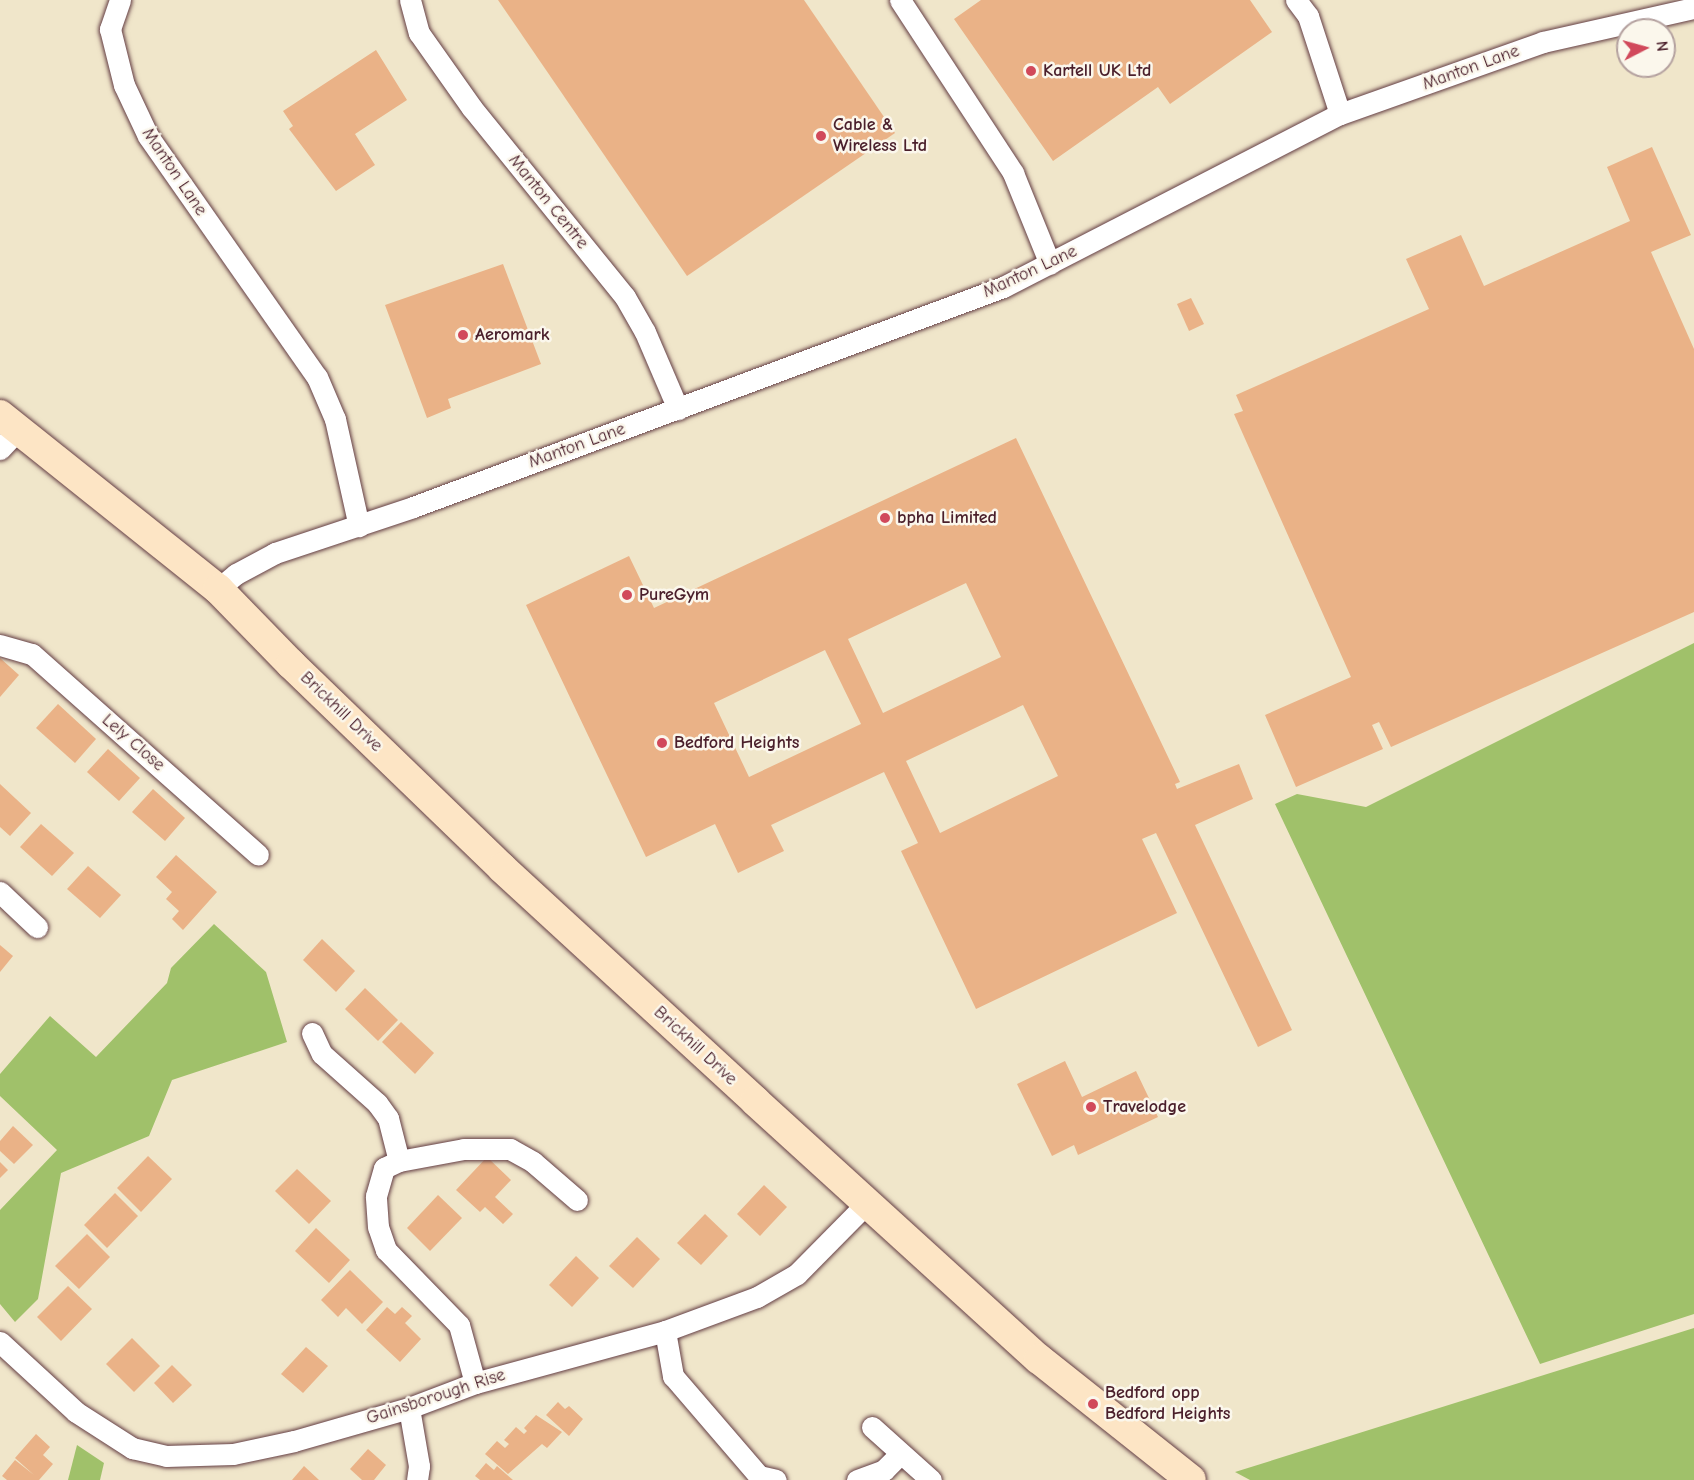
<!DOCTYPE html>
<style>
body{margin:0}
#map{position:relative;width:1694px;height:1480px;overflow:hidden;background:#f0e6ca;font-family:"Comic Neue",sans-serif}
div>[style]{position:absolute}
.green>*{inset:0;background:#a0c16a}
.building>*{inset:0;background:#eab287}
.roads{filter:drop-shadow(0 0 2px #633d43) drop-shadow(0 0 2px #633d43)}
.street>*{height:21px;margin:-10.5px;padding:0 10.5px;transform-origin:10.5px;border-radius:10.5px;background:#fff}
.secondary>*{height:30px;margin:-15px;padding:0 15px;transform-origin:15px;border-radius:15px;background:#fde5c5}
.dots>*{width:16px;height:16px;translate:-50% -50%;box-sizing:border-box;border:3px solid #fbf7ec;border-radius:50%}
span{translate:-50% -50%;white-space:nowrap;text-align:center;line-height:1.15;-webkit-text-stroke:5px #fbf7ec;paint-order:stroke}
.street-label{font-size:18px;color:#4a1f2b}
.poi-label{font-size:18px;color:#4a1f2b;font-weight:700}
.left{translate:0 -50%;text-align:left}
.north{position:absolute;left:1616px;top:18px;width:60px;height:60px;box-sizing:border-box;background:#fbf7ec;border:2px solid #b4a19f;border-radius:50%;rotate:84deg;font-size:16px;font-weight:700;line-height:24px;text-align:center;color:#4a1f2b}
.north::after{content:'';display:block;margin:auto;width:21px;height:27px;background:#d1495b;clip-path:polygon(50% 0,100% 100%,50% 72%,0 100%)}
</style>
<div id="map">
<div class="green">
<i style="clip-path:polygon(1694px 643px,1694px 1314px,1540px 1364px,1275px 804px,1297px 794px,1366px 807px)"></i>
<i style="clip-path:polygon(214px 924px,266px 972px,287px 1042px,172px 1080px,149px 1136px,61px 1173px,38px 1299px,15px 1322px,0 1304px,0 1210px,57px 1150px,0 1096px,0 1074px,50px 1016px,96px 1057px,167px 983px,171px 968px)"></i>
<i style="clip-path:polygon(1694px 1328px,1694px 1480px,1250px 1480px,1235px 1472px)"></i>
<i style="clip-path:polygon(77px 1445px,104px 1463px,100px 1480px,68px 1480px)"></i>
</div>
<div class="building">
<i style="clip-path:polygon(498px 0,804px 0,895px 133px,687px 276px)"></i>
<i style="clip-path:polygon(981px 0,1250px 0,1272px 32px,1170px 104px,1158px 87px,1053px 161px,954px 19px)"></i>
<i style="clip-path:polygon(376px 50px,407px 100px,355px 134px,375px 165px,336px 191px,289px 129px,293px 126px,283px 111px)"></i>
<i style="clip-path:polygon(1652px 147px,1691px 235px,1651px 252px,1694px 349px,1694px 612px,1391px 747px,1379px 722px,1372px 725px,1383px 749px,1296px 787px,1265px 715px,1351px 677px,1234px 414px,1243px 411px,1236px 395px,1429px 309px,1406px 259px,1461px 235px,1484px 286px,1630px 221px,1607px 167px)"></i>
<i style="clip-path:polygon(503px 264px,541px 364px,448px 399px,451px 408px,427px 418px,385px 305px)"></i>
<i style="clip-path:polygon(1191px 298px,1204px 324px,1189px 331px,1177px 304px)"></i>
<i style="clip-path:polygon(evenodd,1016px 438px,1180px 782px,1175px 784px,1177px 789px,1239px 764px,1253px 799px,1195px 825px,1292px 1030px,1258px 1047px,1156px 833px,1142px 839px,1177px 913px,976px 1009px,901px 851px,918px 843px,884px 772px,771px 825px,784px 851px,738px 873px,715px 824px,646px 857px,526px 605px,629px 556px,654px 608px,1016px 438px,966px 583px,1001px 657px,883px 713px,848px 639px,966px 583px,1016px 438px,825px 650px,861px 724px,749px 777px,714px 703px,825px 650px,1016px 438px,1023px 705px,1058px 776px,940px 833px,906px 761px,1023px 705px)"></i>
<i style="clip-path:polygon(0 658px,19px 675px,0 697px)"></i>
<i style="clip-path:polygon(58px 704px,96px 739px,75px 763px,36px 728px)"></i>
<i style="clip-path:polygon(108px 749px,140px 778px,119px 801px,87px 772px)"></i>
<i style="clip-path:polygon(0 784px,31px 813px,10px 836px,0 827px)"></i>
<i style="clip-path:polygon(153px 789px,185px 818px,165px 841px,132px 812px)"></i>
<i style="clip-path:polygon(41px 824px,74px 853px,52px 876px,20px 847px)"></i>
<i style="clip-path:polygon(176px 855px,217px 892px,183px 930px,172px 919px,179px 911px,166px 899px,172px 892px,156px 877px)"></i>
<i style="clip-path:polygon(88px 866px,121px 895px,100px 918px,67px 889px)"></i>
<i style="clip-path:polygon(322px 939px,355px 971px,336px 992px,303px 960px)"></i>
<i style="clip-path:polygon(0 945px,13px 956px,0 972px)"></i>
<i style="clip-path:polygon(365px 988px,398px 1020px,378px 1041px,345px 1009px)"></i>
<i style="clip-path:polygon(401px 1022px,434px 1053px,415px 1074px,382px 1042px)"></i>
<i style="clip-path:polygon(1065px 1061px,1082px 1097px,1136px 1071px,1158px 1117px,1078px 1155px,1074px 1145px,1052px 1156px,1017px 1084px)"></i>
<i style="clip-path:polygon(13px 1126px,33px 1145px,14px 1164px,0 1151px,0 1141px)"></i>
<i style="clip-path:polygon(148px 1156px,172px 1179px,141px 1212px,117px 1188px)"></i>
<i style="clip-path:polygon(487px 1157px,511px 1180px,495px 1197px,513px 1214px,503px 1224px,485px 1207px,480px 1212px,456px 1190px)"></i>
<i style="clip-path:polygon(0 1162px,8px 1170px,0 1178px)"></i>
<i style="clip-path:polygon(297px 1169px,331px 1201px,309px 1224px,275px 1191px)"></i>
<i style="clip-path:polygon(764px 1185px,787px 1207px,760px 1236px,737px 1214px)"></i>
<i style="clip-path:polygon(115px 1193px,138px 1216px,107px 1248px,84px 1225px)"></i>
<i style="clip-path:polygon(438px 1195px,462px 1218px,430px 1251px,407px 1228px)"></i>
<i style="clip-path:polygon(705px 1214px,728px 1236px,701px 1265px,677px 1243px)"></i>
<i style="clip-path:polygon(316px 1228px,350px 1260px,329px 1283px,295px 1251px)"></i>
<i style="clip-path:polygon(87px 1234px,110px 1257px,79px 1289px,55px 1266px)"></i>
<i style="clip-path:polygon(637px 1237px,660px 1259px,633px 1288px,609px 1266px)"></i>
<i style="clip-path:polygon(576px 1256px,599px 1278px,572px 1307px,549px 1285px)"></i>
<i style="clip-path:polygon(350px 1270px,383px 1302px,362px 1324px,346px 1308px,338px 1317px,321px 1300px)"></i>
<i style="clip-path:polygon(68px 1286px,92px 1309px,61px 1341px,37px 1317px)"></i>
<i style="clip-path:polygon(387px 1307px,395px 1314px,402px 1307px,412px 1316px,405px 1323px,421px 1339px,400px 1362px,366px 1330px)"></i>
<i style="clip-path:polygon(132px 1338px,160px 1366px,134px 1392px,106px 1364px)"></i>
<i style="clip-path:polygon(306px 1347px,328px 1366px,303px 1393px,281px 1374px)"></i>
<i style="clip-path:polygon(172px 1365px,192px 1385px,173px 1403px,154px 1383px)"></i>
<i style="clip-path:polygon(558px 1402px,565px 1409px,569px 1406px,583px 1419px,569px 1436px,546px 1415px)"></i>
<i style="clip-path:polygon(536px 1415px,562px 1432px,547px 1448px,542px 1444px,508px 1474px,485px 1454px,497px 1441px,505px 1448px,509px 1444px,504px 1440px,516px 1427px,524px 1434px,527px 1431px,524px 1428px)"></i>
<i style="clip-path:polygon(36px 1434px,50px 1447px,43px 1455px,53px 1464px,39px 1480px,7px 1480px,2px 1476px,15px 1460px,34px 1475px,15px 1458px)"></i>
<i style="clip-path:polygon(368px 1449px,386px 1465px,374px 1480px,362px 1480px,350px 1469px)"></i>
<i style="clip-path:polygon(486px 1463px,494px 1470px,497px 1466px,513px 1480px,480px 1480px,475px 1476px)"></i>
<i style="clip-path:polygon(304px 1466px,319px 1480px,292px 1480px)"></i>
</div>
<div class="roads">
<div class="street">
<i style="left:120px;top:0;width:31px;rotate:109deg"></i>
<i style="left:110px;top:29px;width:58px;rotate:76deg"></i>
<i style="left:124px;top:85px;width:56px;rotate:64.8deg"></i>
<i style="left:148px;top:136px;width:294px;rotate:55deg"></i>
<i style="left:317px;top:377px;width:46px;rotate:66.8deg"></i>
<i style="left:335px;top:419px;width:110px;rotate:77.4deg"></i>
<i style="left:410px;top:0;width:34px;rotate:75deg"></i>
<i style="left:419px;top:33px;width:92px;rotate:54.8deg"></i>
<i style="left:472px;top:108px;width:243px;rotate:51deg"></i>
<i style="left:625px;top:297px;width:40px;rotate:60.3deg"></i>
<i style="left:645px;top:332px;width:84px;rotate:66.8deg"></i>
<i style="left:900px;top:0;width:207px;rotate:56.8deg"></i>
<i style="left:1013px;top:173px;width:98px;rotate:67.9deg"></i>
<i style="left:1296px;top:0;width:20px;rotate:53deg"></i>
<i style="left:1308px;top:16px;width:103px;rotate:71.9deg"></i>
<i style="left:0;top:449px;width:25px;rotate:-47deg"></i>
<i style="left:218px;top:589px;width:23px;rotate:-40deg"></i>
<i style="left:236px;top:574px;width:44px;rotate:-28.3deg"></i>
<i style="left:275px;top:553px;width:145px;rotate:-18.4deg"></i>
<i style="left:413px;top:507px;width:630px;rotate:-20.45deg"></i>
<i style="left:1003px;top:287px;width:379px;rotate:-27.2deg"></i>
<i style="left:1340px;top:114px;width:215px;rotate:-19.5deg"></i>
<i style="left:1543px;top:42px;width:155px;rotate:-12.7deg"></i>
<i style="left:0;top:645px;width:33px;rotate:16deg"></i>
<i style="left:32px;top:654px;width:302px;rotate:41.6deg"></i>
<i style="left:0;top:892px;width:51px;rotate:43.4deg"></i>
<i style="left:312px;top:1033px;width:23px;rotate:65deg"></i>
<i style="left:322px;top:1054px;width:74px;rotate:41.7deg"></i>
<i style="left:377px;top:1103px;width:19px;rotate:54deg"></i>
<i style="left:388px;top:1118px;width:44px;rotate:75.7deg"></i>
<i style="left:665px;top:1331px;width:46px;rotate:79.9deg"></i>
<i style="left:673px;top:1376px;width:132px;rotate:49.3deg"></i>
<i style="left:759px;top:1476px;width:17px;rotate:13deg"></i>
<i style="left:0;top:1342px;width:103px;rotate:42.6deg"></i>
<i style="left:76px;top:1412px;width:67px;rotate:32.7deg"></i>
<i style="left:132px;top:1448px;width:35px;rotate:13deg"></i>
<i style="left:166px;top:1456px;width:67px;rotate:-1.7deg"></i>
<i style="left:233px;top:1454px;width:62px;rotate:-12deg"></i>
<i style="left:294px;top:1441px;width:120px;rotate:-16deg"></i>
<i style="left:409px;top:1408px;width:71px;rotate:-20.7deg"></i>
<i style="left:475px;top:1383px;width:197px;rotate:-15.3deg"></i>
<i style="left:665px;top:1331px;width:98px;rotate:-20.3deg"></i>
<i style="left:757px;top:1297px;width:46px;rotate:-29.9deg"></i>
<i style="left:797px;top:1274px;width:101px;rotate:-45.4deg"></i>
<i style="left:475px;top:1383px;width:60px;rotate:-105.4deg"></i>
<i style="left:459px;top:1325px;width:105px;rotate:-134.2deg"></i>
<i style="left:386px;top:1250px;width:24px;rotate:-109deg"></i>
<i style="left:378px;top:1227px;width:31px;rotate:-94deg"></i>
<i style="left:376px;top:1196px;width:29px;rotate:-74deg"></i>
<i style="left:384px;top:1168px;width:17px;rotate:-25deg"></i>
<i style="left:399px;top:1161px;width:66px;rotate:-10.5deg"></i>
<i style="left:464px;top:1149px;width:46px"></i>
<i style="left:510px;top:1149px;width:26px;rotate:29deg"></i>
<i style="left:533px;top:1162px;width:58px;rotate:40.8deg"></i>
<i style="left:409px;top:1408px;width:59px;rotate:80.2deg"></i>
<i style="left:419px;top:1466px;width:14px;rotate:98deg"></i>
<i style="left:872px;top:1427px;width:79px;rotate:41.9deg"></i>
<i style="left:857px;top:1480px;width:29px;rotate:-20deg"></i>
<i style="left:884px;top:1470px;width:21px;rotate:-45deg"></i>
</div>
<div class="secondary">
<i style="left:0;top:415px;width:279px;rotate:38.6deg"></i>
<i style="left:218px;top:589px;width:105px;rotate:45.8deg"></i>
<i style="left:291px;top:664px;width:293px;rotate:44deg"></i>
<i style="left:502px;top:868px;width:344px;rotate:42.6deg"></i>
<i style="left:755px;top:1101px;width:384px;rotate:42.3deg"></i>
<i style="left:1039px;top:1359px;width:194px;rotate:38.5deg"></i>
</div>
</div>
<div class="dots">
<i style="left:1031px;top:71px;background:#d1495b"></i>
<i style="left:821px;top:136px;background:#d1495b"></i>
<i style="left:463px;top:335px;background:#d1495b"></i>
<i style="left:885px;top:518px;background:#d1495b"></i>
<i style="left:627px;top:595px;background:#d1495b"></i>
<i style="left:662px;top:743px;background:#d1495b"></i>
<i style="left:1091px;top:1107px;background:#d1495b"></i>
<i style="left:1093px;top:1404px;background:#d1495b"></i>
</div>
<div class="street-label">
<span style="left:1471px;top:68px;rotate:-20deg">Manton Lane</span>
<span style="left:174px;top:172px;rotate:56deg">Manton Lane</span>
<span style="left:548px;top:202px;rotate:51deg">Manton Centre</span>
<span style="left:1030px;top:272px;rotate:-25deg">Manton Lane</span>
<span style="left:577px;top:446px;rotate:-20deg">Manton Lane</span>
<span style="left:341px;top:712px;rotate:44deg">Brickhill Drive</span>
<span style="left:133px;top:743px;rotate:41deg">Lely Close</span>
<span style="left:695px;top:1046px;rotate:43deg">Brickhill Drive</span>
<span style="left:436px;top:1397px;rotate:-18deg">Gainsborough Rise</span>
</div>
<div class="poi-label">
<span class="left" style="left:1043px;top:71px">Kartell UK Ltd</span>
<span class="left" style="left:833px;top:136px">Cable &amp;<br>Wireless Ltd</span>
<span class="left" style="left:475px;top:335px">Aeromark</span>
<span class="left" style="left:897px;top:518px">bpha Limited</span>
<span class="left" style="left:639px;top:595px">PureGym</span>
<span class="left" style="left:674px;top:743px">Bedford Heights</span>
<span class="left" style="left:1103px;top:1107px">Travelodge</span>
<span class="left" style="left:1105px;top:1404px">Bedford opp<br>Bedford Heights</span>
</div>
<div class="north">N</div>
</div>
